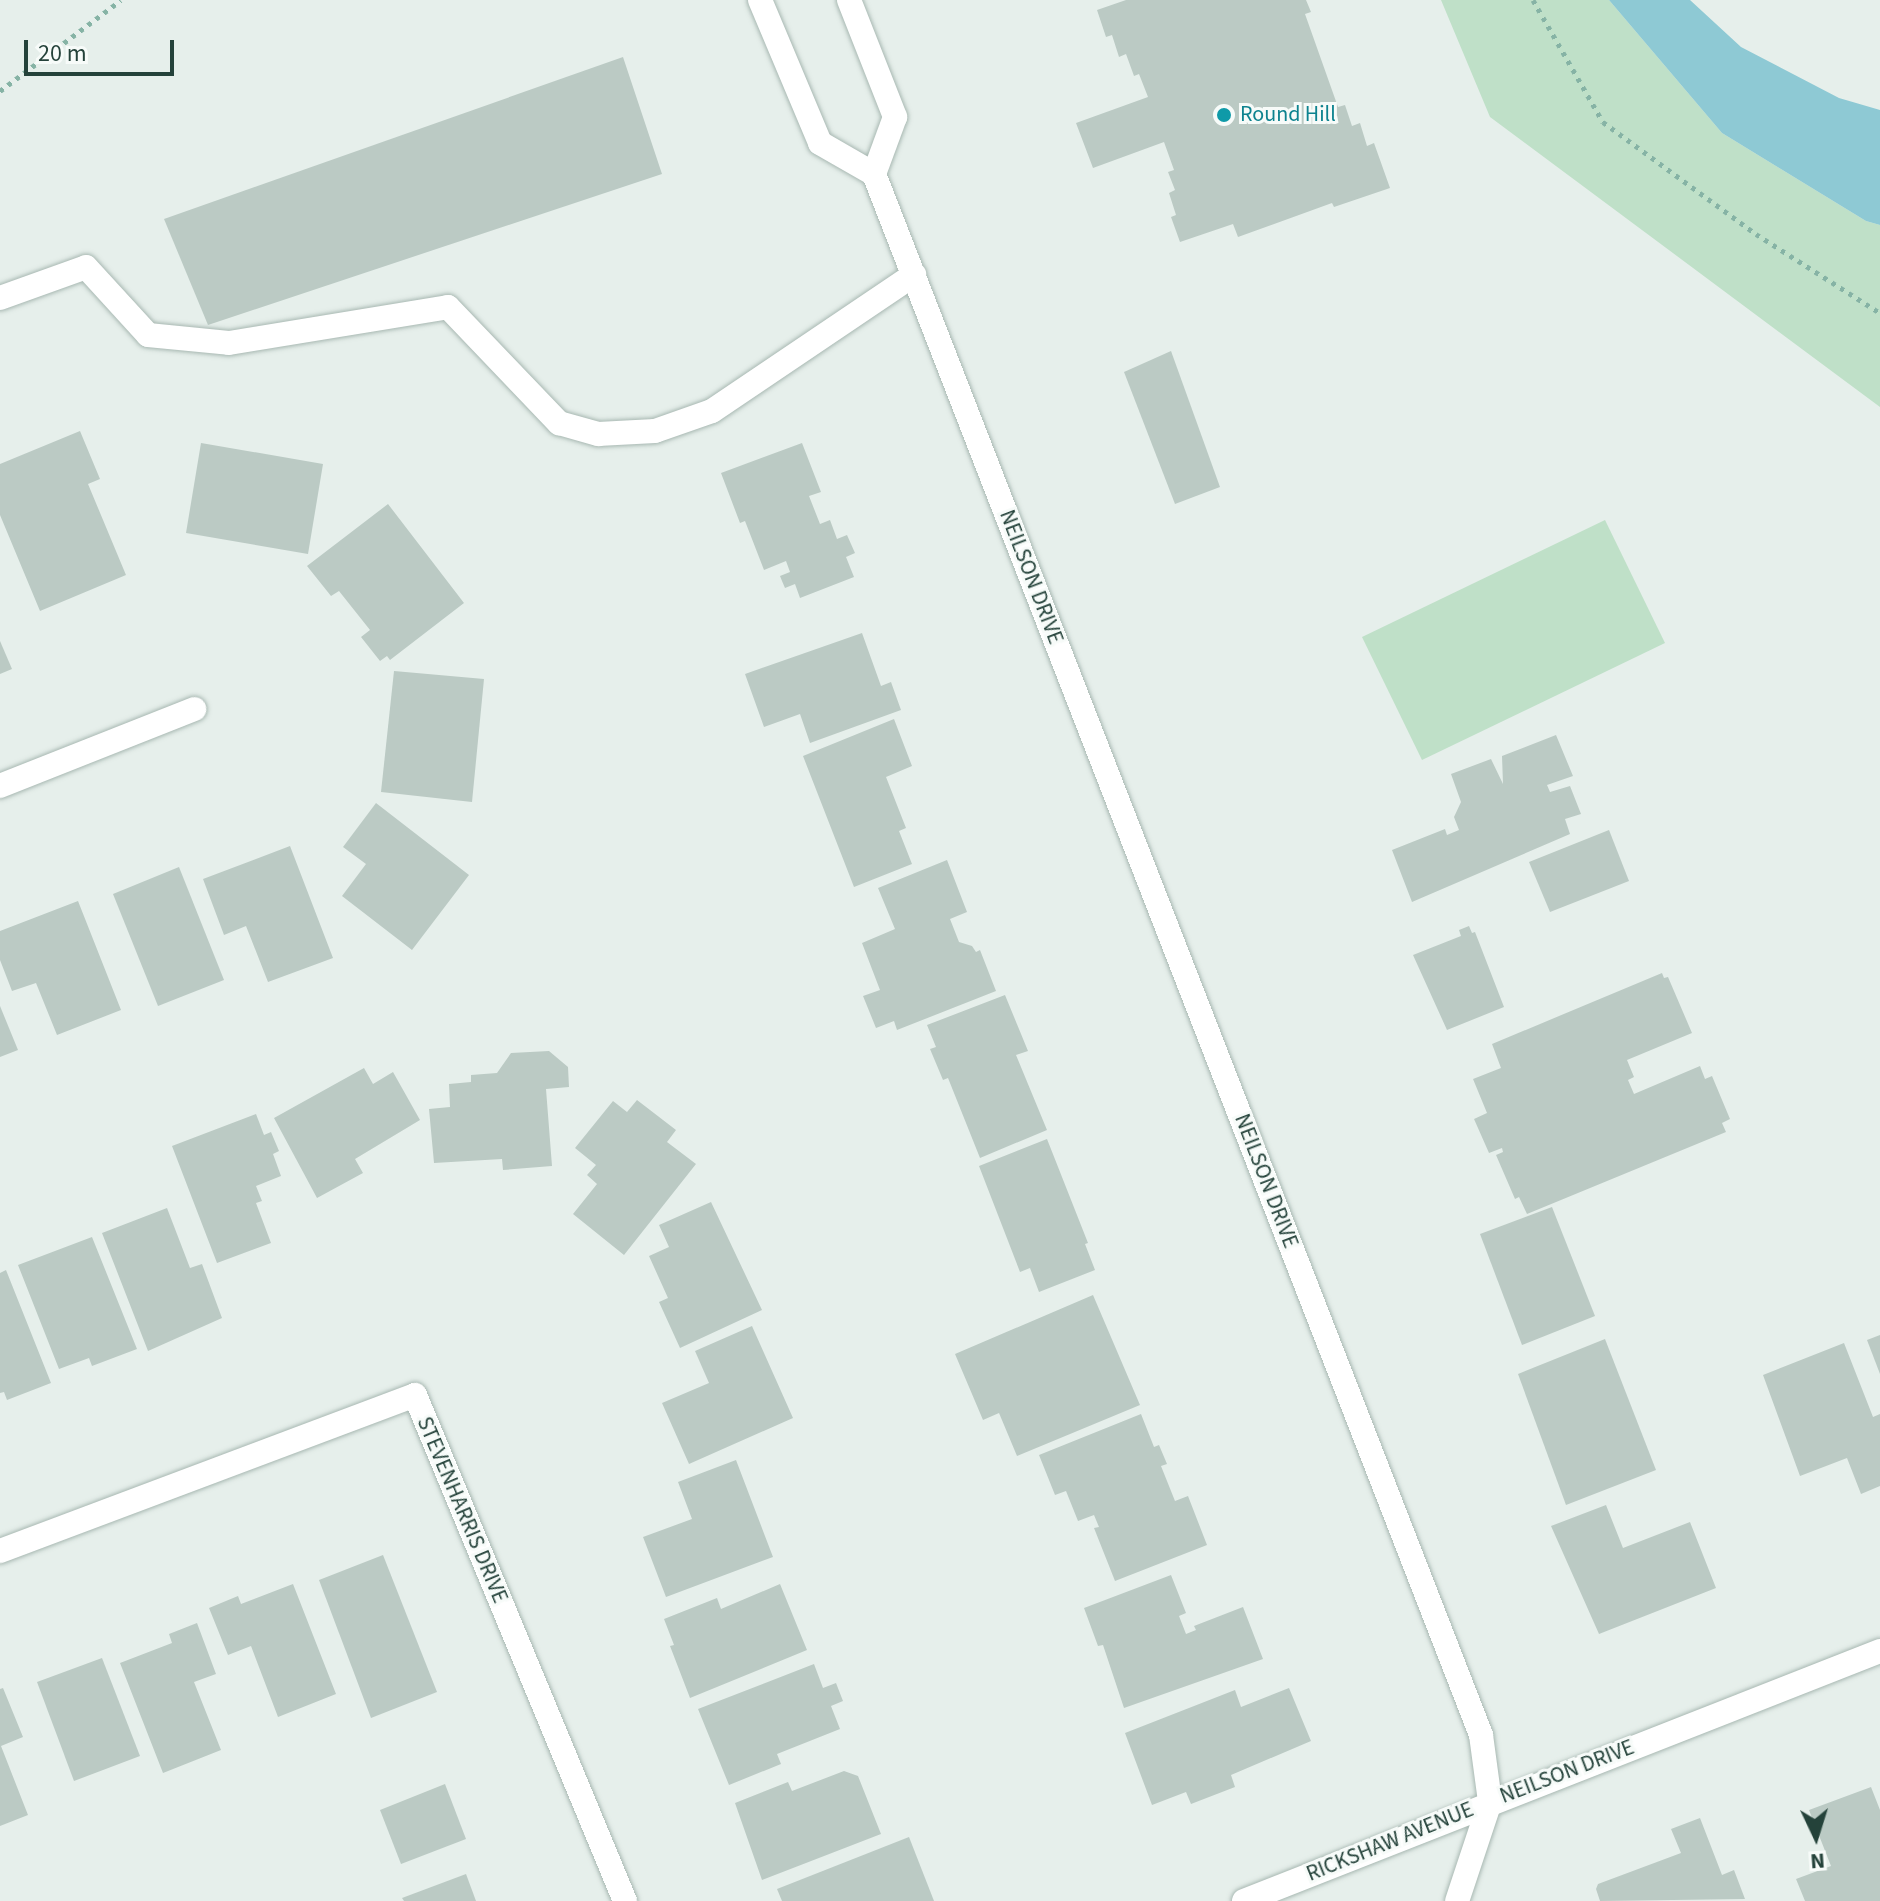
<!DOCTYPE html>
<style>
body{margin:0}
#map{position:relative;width:1880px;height:1901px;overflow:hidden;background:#e6efeb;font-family:"Source Sans 3",sans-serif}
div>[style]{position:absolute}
.green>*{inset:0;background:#bfe0c8}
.water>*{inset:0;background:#8ec9d4}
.building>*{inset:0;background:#bbcac4}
.path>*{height:5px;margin-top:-2.5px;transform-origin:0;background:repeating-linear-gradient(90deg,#86b3a5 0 4px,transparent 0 10px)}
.roads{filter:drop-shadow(0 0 2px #a8b8b2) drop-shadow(0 0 2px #a8b8b2)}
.lane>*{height:24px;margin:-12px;padding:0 12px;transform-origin:12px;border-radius:12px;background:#fff}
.street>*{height:24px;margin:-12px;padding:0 12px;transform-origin:12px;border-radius:12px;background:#fff}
.dots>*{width:22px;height:22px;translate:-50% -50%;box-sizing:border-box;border:4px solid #f7fbf9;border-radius:50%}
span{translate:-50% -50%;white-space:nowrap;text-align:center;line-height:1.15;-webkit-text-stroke:6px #f7fbf9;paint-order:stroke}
.culture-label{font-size:22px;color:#0d838f}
.left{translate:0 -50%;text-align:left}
.street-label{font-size:22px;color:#24423a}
.north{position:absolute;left:1776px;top:1797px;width:80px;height:80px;-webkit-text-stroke:6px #f7fbf9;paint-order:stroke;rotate:176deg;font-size:22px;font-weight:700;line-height:32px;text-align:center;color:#24423a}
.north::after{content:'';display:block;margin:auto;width:28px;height:36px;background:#24423a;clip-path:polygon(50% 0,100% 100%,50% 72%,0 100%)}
.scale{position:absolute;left:24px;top:40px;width:150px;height:36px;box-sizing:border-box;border:4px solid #24423a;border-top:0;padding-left:10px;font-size:24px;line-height:28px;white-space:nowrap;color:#24423a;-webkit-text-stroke:6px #f7fbf9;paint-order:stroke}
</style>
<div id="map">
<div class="green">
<i style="clip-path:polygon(1441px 0,1609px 0,1722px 133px,1866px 221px,1880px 225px,1880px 407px,1490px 117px)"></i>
<i style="clip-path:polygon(1605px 520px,1665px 643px,1422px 760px,1362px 637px)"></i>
</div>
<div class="water">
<i style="clip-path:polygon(1609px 0,1690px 0,1741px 47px,1839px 98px,1880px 110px,1880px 225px,1866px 221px,1722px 133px)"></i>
</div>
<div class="building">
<i style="clip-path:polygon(1126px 0,1306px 0,1311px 12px,1305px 14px,1338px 107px,1345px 105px,1352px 126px,1360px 123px,1367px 146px,1374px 143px,1390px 188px,1334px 207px,1332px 203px,1238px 237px,1233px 224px,1180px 242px,1171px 217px,1176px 215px,1169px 193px,1175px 190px,1168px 172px,1174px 170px,1164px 142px,1093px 168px,1076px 123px,1148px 97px,1139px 74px,1134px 76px,1126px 54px,1119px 57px,1112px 35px,1106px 37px,1097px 10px)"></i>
<i style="clip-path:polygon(623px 57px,662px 174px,208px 325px,164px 219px)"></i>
<i style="clip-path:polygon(1171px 351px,1220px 487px,1175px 504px,1124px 372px)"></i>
<i style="clip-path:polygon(80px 431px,100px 479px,88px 484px,126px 575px,40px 611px,0 515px,0 464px)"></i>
<i style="clip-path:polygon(201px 443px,323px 464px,308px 554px,186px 533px)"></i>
<i style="clip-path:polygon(802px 443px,821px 492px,809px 496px,820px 524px,830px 520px,837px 539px,847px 535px,855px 553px,846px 557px,854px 577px,800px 598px,795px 584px,785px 588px,782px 581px,780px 576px,790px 572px,786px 561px,764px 570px,745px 521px,740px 523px,721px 473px)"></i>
<i style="clip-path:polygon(388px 504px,464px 603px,390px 660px,387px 656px,380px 661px,361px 637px,370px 630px,339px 591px,331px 596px,307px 566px)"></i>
<i style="clip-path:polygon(862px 633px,881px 686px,891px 682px,901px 710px,810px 743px,800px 714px,764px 727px,745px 674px)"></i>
<i style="clip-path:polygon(0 641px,12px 669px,0 674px)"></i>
<i style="clip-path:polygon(394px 671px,484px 679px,472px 802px,381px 792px)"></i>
<i style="clip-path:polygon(894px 719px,912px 766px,886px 777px,906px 828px,899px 831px,912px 864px,854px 887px,803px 756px)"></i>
<i style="clip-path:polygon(1556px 735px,1573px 776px,1547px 785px,1550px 792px,1570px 786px,1581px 814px,1565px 819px,1570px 834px,1412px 902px,1392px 850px,1445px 829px,1447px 835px,1459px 830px,1454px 817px,1461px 802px,1451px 774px,1491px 759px,1503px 784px,1502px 756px)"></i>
<i style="clip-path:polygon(376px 803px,469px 875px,412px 950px,342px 896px,366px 864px,343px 847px)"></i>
<i style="clip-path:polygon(1609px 830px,1629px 881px,1550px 912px,1529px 862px)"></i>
<i style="clip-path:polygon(290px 846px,333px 958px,268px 982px,246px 926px,224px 935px,203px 879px)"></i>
<i style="clip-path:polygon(947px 860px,967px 912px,950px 919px,959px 942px,972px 946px,976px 952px,980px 950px,996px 991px,897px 1030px,894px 1021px,876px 1028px,863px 996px,880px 990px,862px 943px,895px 929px,878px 888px)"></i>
<i style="clip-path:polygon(179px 867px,224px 980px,158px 1006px,113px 894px)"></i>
<i style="clip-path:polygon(78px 901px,121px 1010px,57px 1035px,36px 983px,12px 991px,0 960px,0 931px)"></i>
<i style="clip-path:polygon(1469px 926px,1472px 933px,1475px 932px,1504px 1007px,1447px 1030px,1413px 955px,1461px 936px,1459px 930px)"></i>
<i style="clip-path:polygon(1662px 973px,1664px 978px,1668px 977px,1692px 1033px,1627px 1060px,1634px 1077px,1628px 1080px,1634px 1094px,1700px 1066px,1705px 1079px,1712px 1076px,1730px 1119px,1722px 1123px,1726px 1132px,1527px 1214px,1519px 1197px,1515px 1199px,1496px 1155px,1503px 1152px,1502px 1148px,1489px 1153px,1474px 1119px,1487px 1113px,1473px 1079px,1501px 1068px,1492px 1044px)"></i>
<i style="clip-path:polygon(1005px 995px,1028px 1051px,1016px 1055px,1047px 1130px,980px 1158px,948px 1078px,943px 1080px,930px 1049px,936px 1047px,927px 1025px)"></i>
<i style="clip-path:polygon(0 1006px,18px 1050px,0 1057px)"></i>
<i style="clip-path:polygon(549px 1051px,568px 1067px,569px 1087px,546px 1089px,552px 1166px,503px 1170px,502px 1159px,434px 1163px,429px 1109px,450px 1107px,449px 1084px,471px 1082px,471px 1075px,497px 1073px,511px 1053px)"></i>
<i style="clip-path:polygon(364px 1068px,373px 1084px,393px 1072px,420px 1120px,355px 1159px,363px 1173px,317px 1198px,274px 1118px)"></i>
<i style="clip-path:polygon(637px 1100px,676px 1130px,667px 1142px,696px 1164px,624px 1255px,573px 1214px,597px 1184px,587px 1175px,596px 1165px,575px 1148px,613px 1101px,627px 1112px)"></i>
<i style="clip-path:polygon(256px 1114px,264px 1135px,271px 1132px,279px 1151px,273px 1154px,281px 1176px,256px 1186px,262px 1201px,256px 1203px,271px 1243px,217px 1263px,172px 1146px)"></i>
<i style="clip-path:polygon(1047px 1139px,1088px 1243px,1085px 1244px,1095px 1270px,1039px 1292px,1030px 1268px,1020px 1272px,979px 1166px)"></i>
<i style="clip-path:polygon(711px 1202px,762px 1310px,680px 1348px,659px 1302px,668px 1298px,649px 1256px,669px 1247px,659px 1225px)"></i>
<i style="clip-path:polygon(1552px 1207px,1595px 1316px,1522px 1345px,1480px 1234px)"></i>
<i style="clip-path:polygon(167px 1208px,190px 1268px,202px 1264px,222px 1318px,148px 1351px,102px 1233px)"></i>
<i style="clip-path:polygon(92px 1237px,137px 1349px,92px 1366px,89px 1358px,59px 1369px,18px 1265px)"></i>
<i style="clip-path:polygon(6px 1270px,51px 1383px,7px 1400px,4px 1392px,0 1393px,0 1273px)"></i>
<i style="clip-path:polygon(1093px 1295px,1140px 1405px,1017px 1456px,999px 1413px,983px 1420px,955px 1354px)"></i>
<i style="clip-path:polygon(752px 1326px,793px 1418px,689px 1464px,662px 1403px,709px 1383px,695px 1351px)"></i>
<i style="clip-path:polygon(1880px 1335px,1880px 1374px,1867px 1340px)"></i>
<i style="clip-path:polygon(1605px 1339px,1656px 1470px,1566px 1505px,1518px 1374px)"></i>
<i style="clip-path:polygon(1844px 1343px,1873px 1417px,1880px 1414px,1880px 1486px,1861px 1494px,1847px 1458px,1800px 1476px,1763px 1375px)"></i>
<i style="clip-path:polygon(1141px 1414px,1154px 1447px,1159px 1445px,1167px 1464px,1161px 1466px,1175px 1501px,1188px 1496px,1207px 1545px,1115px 1581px,1094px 1528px,1099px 1527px,1094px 1515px,1078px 1521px,1066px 1491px,1055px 1495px,1039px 1455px)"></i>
<i style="clip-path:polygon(736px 1460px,773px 1557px,666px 1597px,643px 1537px,692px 1519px,678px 1482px)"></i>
<i style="clip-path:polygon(1606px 1505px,1623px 1548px,1690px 1522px,1716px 1588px,1599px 1634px,1551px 1526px)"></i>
<i style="clip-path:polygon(383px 1555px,437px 1692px,371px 1718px,319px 1580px)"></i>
<i style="clip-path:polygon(1171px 1575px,1186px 1613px,1179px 1616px,1186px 1634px,1196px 1630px,1194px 1626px,1243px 1607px,1263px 1659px,1124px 1708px,1103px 1645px,1098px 1646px,1084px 1608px)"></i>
<i style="clip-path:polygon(293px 1584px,336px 1694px,278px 1717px,251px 1646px,228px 1655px,209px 1608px,238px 1596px,241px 1604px)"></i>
<i style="clip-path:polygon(780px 1584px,807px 1650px,690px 1698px,670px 1646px,674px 1645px,664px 1619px,717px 1598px,721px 1609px)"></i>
<i style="clip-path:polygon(197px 1623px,216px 1674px,194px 1682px,221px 1750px,163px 1773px,120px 1663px,172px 1643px,169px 1634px)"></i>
<i style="clip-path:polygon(102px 1658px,140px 1756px,74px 1781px,37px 1682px)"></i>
<i style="clip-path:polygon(814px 1664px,823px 1688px,836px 1683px,843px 1701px,831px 1706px,840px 1729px,777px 1754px,781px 1764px,729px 1785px,698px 1709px)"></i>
<i style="clip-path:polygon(3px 1688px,23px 1737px,1px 1746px,28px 1815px,0 1826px,0 1689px)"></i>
<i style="clip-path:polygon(1289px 1688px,1311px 1741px,1231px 1775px,1235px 1787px,1191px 1804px,1186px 1792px,1152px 1805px,1125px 1733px,1235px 1690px,1241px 1707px)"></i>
<i style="clip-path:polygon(844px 1771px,858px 1776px,881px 1834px,762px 1880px,735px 1803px,788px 1782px,792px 1791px)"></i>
<i style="clip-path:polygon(445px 1784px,466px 1839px,401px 1864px,380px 1810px)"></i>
<i style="clip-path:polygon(1871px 1787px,1880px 1810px,1880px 1901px,1805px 1901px,1796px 1879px,1831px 1866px,1809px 1810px)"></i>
<i style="clip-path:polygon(1700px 1818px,1722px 1875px,1734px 1870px,1745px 1899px,1600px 1901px,1596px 1889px,1598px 1884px,1681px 1853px,1671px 1829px)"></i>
<i style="clip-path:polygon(909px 1837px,934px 1901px,782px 1901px,777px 1889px)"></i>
<i style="clip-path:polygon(466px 1874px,476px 1901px,404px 1901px,402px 1898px)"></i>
</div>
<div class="path">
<i style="left:1533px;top:0;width:141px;rotate:60.2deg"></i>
<i style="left:1603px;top:122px;width:190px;rotate:36.2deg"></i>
<i style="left:1756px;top:234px;width:147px;rotate:32.5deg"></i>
<i style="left:0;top:91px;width:151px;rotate:-36.9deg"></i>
</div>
<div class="roads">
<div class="lane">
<i style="left:0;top:298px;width:91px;rotate:-19.8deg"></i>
<i style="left:86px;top:267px;width:92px;rotate:47.6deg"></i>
<i style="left:148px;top:335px;width:81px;rotate:5.6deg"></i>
<i style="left:229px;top:343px;width:222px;rotate:-9.3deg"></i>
<i style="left:448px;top:307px;width:161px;rotate:46.3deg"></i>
<i style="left:559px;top:423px;width:41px;rotate:15.8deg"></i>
<i style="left:598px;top:434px;width:57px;rotate:-3deg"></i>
<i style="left:655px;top:431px;width:60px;rotate:-19.3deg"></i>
<i style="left:712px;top:411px;width:244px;rotate:-34deg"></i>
</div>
<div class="street">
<i style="left:760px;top:0;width:155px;rotate:67.2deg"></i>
<i style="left:820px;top:143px;width:62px;rotate:29.9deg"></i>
<i style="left:874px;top:174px;width:1675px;rotate:68.75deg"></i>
<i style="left:1481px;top:1735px;width:68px;rotate:82.3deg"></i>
<i style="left:1490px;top:1802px;width:104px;rotate:108.4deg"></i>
<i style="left:849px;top:0;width:126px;rotate:68.5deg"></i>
<i style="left:895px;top:117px;width:61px;rotate:110.2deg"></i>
<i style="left:0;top:786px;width:209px;rotate:-21.6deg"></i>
<i style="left:0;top:1551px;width:443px;rotate:-20.6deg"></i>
<i style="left:415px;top:1395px;width:548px;rotate:67.46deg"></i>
<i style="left:1244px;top:1901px;width:683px;rotate:-21.46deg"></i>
</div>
</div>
<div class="dots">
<i style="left:1224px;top:115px;background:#0f9aa8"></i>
</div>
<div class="culture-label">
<span class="left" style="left:1240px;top:115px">Round Hill</span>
</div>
<div class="street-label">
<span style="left:1031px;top:577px;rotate:69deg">NEILSON DRIVE</span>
<span style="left:1266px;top:1181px;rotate:69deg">NEILSON DRIVE</span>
<span style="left:462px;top:1510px;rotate:67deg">STEVENHARRIS DRIVE</span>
<span style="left:1567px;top:1772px;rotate:-21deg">NEILSON DRIVE</span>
<span style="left:1390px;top:1842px;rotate:-22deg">RICKSHAW AVENUE</span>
</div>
<div class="north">N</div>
<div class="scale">20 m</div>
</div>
